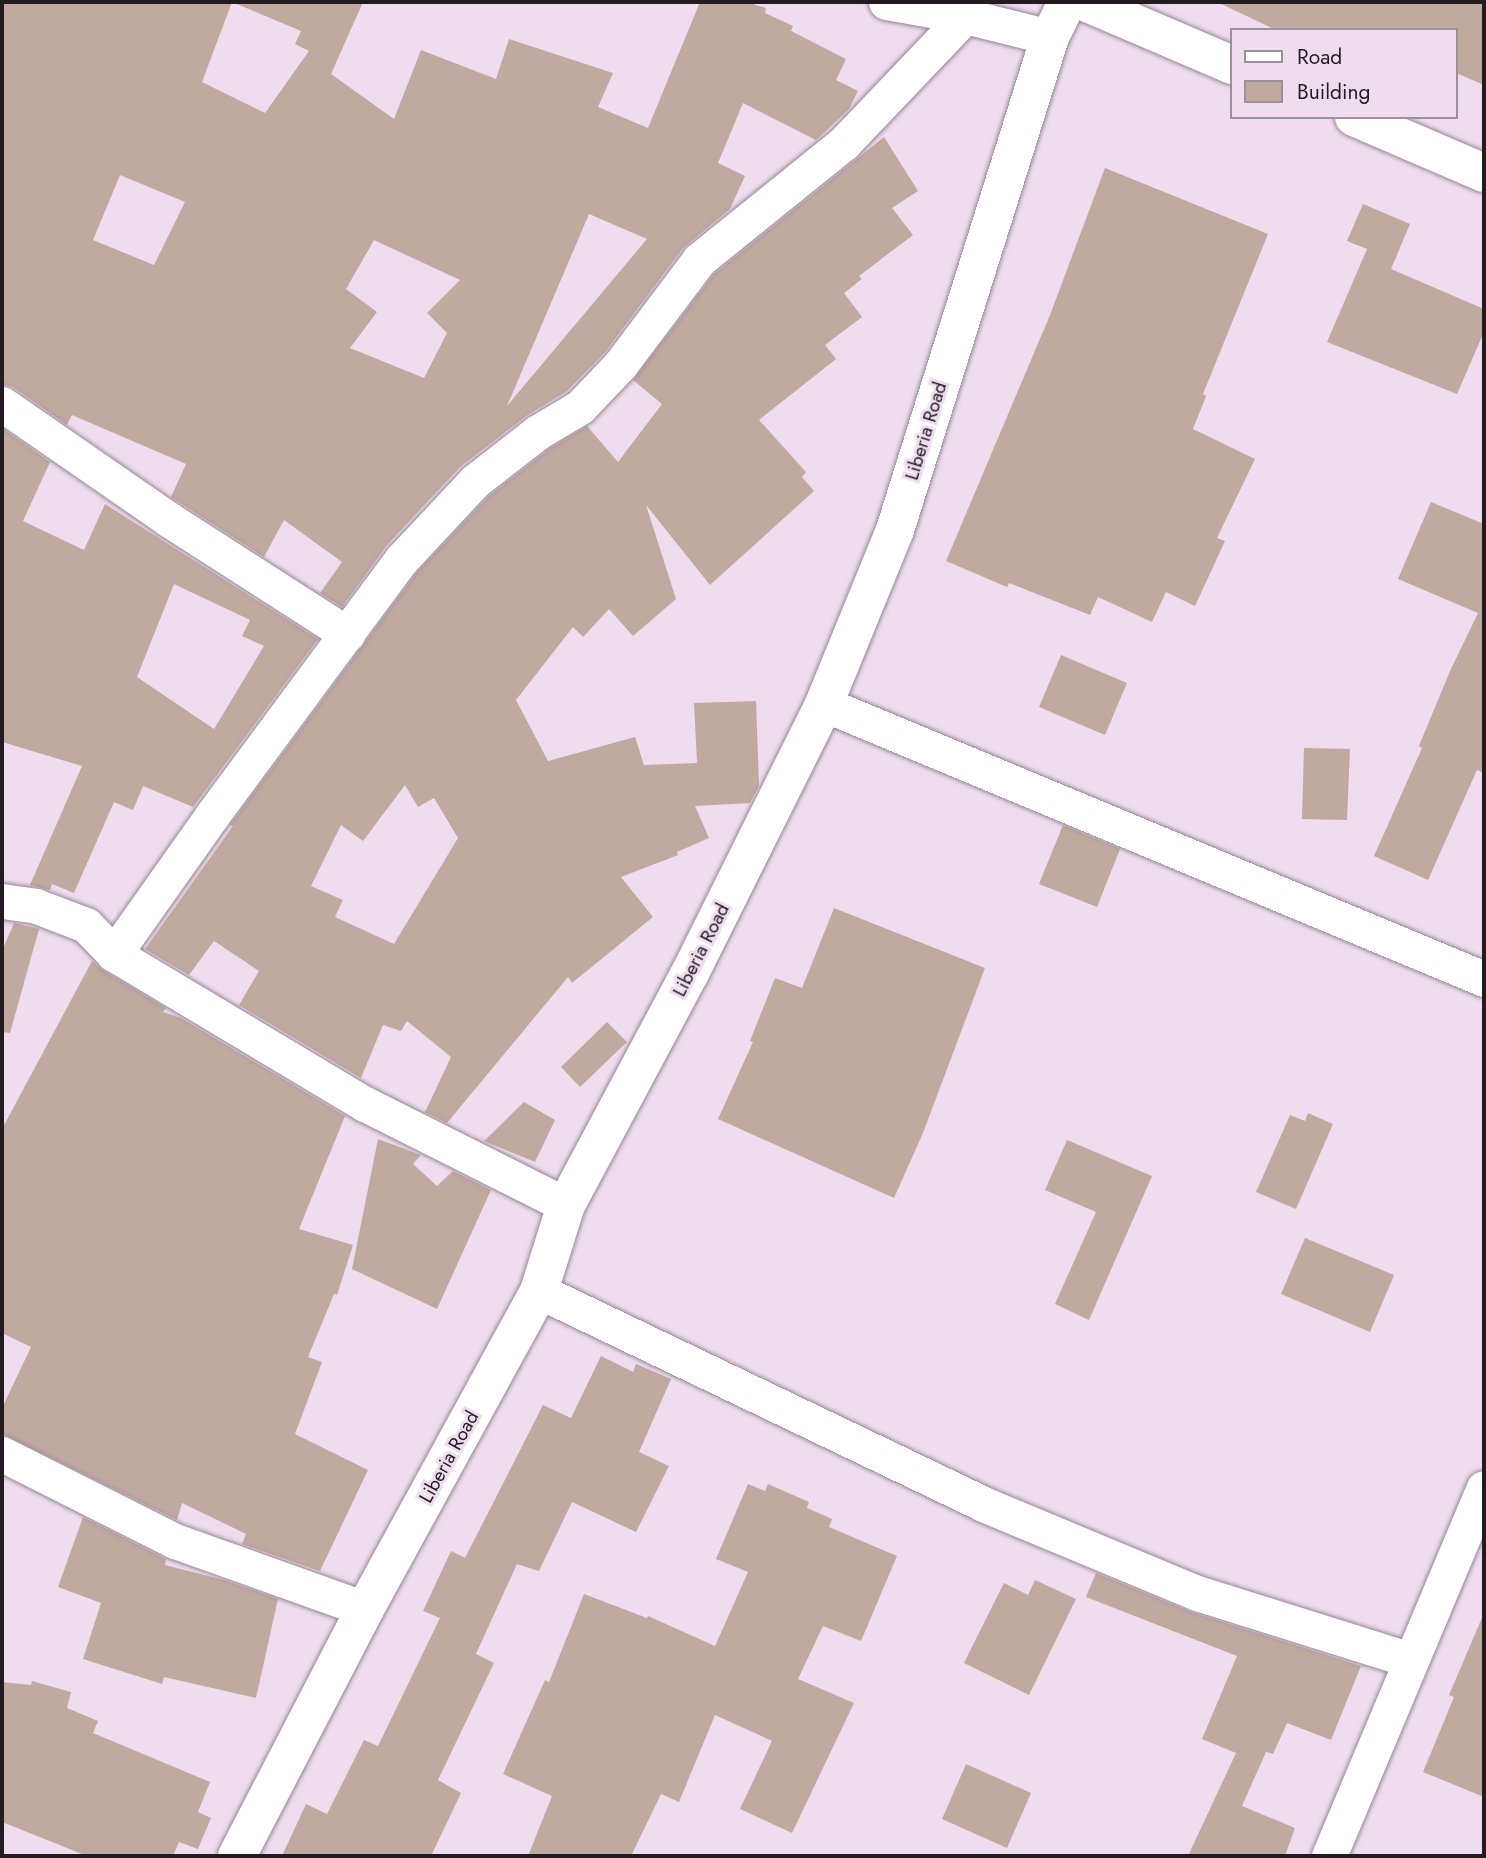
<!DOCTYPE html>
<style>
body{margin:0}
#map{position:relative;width:1486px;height:1858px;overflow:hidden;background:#efddef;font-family:Jost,sans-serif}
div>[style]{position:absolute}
.building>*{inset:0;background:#c0a99f}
.roads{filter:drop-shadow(0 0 2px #958595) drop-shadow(0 0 2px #958595)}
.minor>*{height:35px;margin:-17.5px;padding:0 17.5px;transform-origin:17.5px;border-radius:17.5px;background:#fff}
.tertiary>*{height:38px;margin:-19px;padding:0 19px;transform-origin:19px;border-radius:19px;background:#fff}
span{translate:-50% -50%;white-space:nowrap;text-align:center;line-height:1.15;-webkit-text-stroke:6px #efddef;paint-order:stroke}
.street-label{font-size:19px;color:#221c22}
.frame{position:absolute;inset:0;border:4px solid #221c22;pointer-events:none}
.legend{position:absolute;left:1230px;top:28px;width:228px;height:91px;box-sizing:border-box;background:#efddef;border:2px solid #9d909d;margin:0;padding:9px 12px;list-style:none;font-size:21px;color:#221c22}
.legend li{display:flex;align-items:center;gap:14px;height:35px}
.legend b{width:35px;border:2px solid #9d909d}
</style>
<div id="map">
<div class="building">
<i style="clip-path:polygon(evenodd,2px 2px,363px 2px,331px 74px,394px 119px,421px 50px,496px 79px,509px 39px,613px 73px,598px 107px,648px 128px,700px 2px,746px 2px,766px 8px,765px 13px,793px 26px,791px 31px,846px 59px,836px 80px,858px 91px,849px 109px,816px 140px,743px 103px,718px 163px,745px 176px,730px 209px,683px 248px,605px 352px,567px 391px,526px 416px,460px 467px,387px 545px,342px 607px,320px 593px,342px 562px,284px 520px,264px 557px,171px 497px,186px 464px,72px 415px,67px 425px,13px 387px,2px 384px,2px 2px,232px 2px,301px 31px,295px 44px,309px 51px,265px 113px,202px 82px,232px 2px,2px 2px,120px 175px,185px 202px,154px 265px,93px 240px,120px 175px,2px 2px,589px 214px,647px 239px,507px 406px,589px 214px,2px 2px,374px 240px,460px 280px,427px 313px,447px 333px,424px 378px,350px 348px,377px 312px,346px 289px,374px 240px)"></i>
<i style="clip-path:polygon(1217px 2px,1484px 2px,1484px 85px,1456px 73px,1456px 30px,1276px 30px)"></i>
<i style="clip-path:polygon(evenodd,884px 137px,918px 191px,892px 208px,913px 235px,859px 276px,862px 279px,844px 293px,862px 317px,825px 345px,836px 359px,759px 420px,806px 472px,802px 477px,814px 491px,710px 585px,646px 505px,676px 599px,633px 636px,609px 609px,583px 637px,573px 627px,516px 700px,548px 761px,635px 737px,644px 765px,697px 763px,694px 703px,756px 701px,759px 786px,750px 803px,695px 806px,709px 838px,677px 852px,678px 855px,621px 877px,653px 917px,572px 983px,568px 977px,447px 1123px,425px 1112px,451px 1057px,407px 1021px,401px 1031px,383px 1025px,361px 1078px,239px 1005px,259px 971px,214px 941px,189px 975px,145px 949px,233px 826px,230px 825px,417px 572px,489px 496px,549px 449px,587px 426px,618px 462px,662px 404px,633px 380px,714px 274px,884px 137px,405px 785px,418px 807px,434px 798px,458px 838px,394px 944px,335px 917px,343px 900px,311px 886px,341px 825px,363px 841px,405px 785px)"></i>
<i style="clip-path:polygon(1105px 168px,1268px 234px,1203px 394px,1206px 396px,1193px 429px,1255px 459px,1217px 538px,1225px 541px,1195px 606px,1166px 592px,1152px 622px,1098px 597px,1090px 615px,1009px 583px,1007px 587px,946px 561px,1050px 315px)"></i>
<i style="clip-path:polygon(1363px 204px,1410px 224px,1391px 269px,1484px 309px,1484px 332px,1457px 394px,1327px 342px,1367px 249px,1347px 241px)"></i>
<i style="clip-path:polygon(evenodd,2px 428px,50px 462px,23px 521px,84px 550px,105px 504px,318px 639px,193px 807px,143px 786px,133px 810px,114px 802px,74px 893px,52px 884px,50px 890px,30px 885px,82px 766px,2px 742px,2px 428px,174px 584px,250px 620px,242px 636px,264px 646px,214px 729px,137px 677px,174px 584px)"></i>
<i style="clip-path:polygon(1431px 502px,1484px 524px,1484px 773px,1477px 770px,1428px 880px,1374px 856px,1422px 748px,1419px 746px,1450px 671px,1478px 613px,1398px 579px)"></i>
<i style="clip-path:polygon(1061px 655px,1127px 683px,1105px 735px,1039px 707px)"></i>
<i style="clip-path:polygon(1304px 748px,1350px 749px,1347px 820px,1302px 819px)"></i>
<i style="clip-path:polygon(1063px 825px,1120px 849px,1097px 907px,1039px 884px)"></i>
<i style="clip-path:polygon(834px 908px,985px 968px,923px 1133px,894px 1198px,718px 1119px,753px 1042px,750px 1041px,775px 978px,802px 988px)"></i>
<i style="clip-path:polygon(14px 923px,39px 929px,10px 1033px,2px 1032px,2px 951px)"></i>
<i style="clip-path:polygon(92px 961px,104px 971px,166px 1008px,163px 1012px,181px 1018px,345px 1116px,299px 1229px,353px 1245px,337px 1295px,334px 1294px,308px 1357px,322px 1362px,295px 1434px,368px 1470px,320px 1571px,242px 1544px,246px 1534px,182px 1503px,177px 1520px,2px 1434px,2px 1408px,31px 1347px,2px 1333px,2px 1129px)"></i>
<i style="clip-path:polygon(607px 1022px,627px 1042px,580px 1087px,561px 1067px)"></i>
<i style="clip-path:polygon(524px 1102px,555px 1120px,535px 1162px,484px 1141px)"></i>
<i style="clip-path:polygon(1308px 1113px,1333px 1124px,1296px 1209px,1256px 1192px,1290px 1115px,1305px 1121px)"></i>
<i style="clip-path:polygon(378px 1139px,421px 1155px,413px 1164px,437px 1186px,453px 1171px,491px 1190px,437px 1309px,352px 1269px)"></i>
<i style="clip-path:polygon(1067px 1140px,1152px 1176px,1089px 1320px,1055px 1304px,1096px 1212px,1045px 1190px)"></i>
<i style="clip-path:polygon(1305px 1238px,1394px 1275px,1370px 1332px,1281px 1294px)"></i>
<i style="clip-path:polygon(601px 1356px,633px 1372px,636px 1364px,671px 1379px,639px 1452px,669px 1466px,636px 1532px,572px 1502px,539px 1571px,517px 1564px,476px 1654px,494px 1663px,438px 1780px,461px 1793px,431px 1856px,282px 1856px,306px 1804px,327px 1814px,364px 1740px,378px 1746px,440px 1618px,423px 1611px,451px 1551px,465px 1558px,543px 1405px,571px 1418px)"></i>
<i style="clip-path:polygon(748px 1484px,765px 1491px,768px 1484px,809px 1502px,807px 1508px,832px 1519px,829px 1527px,897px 1556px,861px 1641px,823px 1626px,798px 1679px,854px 1703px,792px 1833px,740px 1809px,772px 1741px,715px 1715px,679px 1802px,661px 1794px,631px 1856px,528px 1856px,552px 1796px,503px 1774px,545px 1680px,549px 1682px,584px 1594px,647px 1618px,648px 1616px,715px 1646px,748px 1572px,716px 1559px)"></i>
<i style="clip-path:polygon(83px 1517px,166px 1559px,165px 1565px,224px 1580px,278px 1599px,256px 1698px,164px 1677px,162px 1684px,83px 1659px,101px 1603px,58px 1587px)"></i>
<i style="clip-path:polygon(1096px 1573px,1191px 1612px,1361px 1666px,1331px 1740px,1287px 1723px,1273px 1754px,1266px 1752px,1242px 1806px,1295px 1828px,1285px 1856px,1188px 1856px,1236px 1753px,1202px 1739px,1237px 1656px,1086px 1597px)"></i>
<i style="clip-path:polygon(1035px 1580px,1076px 1599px,1029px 1695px,964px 1663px,1004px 1583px,1028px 1595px)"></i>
<i style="clip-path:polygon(1484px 1613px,1484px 1797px,1423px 1772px,1454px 1697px,1449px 1695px)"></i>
<i style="clip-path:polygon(32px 1681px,71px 1692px,67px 1708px,98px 1721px,93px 1733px,210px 1782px,198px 1812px,211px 1818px,198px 1849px,179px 1842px,173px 1856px,87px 1856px,2px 1822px,2px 1682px,31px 1685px)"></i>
<i style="clip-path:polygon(966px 1764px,1031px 1793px,1007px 1848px,942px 1819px)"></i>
</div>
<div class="roads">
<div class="minor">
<i style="left:886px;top:2px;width:80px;rotate:10deg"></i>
<i style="left:965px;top:16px;width:88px;rotate:13.9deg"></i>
<i style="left:2px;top:404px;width:202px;rotate:34.7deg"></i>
<i style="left:168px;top:519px;width:213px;rotate:32.7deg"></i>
<i style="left:824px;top:704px;width:715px;rotate:22.62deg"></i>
<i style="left:2px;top:901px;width:34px;rotate:8deg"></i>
<i style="left:36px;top:906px;width:53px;rotate:20.8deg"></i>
<i style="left:86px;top:925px;width:40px;rotate:46deg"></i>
<i style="left:114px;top:954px;width:292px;rotate:30.9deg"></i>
<i style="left:365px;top:1104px;width:225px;rotate:26.7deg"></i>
<i style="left:114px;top:954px;width:171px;rotate:-54.7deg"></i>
<i style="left:213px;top:814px;width:317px;rotate:-53.5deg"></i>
<i style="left:402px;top:559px;width:107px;rotate:-46.9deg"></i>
<i style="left:475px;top:481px;width:80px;rotate:-37.9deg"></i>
<i style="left:538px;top:432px;width:49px;rotate:-30.8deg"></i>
<i style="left:580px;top:407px;width:58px;rotate:-46.4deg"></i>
<i style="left:620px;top:365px;width:131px;rotate:-53deg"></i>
<i style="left:699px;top:260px;width:186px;rotate:-38.9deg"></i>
<i style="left:844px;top:143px;width:175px;rotate:-46.4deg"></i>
<i style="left:539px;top:1291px;width:492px;rotate:25.6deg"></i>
<i style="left:983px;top:1504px;width:232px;rotate:22.6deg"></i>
<i style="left:1197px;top:1593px;width:224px;rotate:17.4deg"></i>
<i style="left:2px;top:1454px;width:194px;rotate:26.7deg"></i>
<i style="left:175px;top:1541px;width:202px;rotate:19.7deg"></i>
<i style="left:1329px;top:1856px;width:399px;rotate:-67.2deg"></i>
</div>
<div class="tertiary">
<i style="left:1085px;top:2px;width:160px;rotate:23.2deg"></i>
<i style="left:1354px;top:117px;width:142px;rotate:23.3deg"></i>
<i style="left:237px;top:1856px;width:278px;rotate:-62.6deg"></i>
<i style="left:365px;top:1609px;width:362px;rotate:-61.3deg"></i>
<i style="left:539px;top:1291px;width:90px;rotate:-72.6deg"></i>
<i style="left:566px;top:1205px;width:263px;rotate:-61.9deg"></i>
<i style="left:690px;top:973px;width:301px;rotate:-63.5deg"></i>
<i style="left:824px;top:704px;width:188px;rotate:-67.8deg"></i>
<i style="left:895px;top:530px;width:517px;rotate:-72.55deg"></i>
<i style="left:1050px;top:37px;width:39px;rotate:-64deg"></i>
</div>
</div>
<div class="street-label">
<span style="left:926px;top:431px;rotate:-73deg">Liberia Road</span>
<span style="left:701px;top:950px;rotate:-63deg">Liberia Road</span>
<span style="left:449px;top:1457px;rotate:-61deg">Liberia Road</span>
</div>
<div class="frame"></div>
<ul class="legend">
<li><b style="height:9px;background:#fff"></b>Road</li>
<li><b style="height:19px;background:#c0a99f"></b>Building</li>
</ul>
</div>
